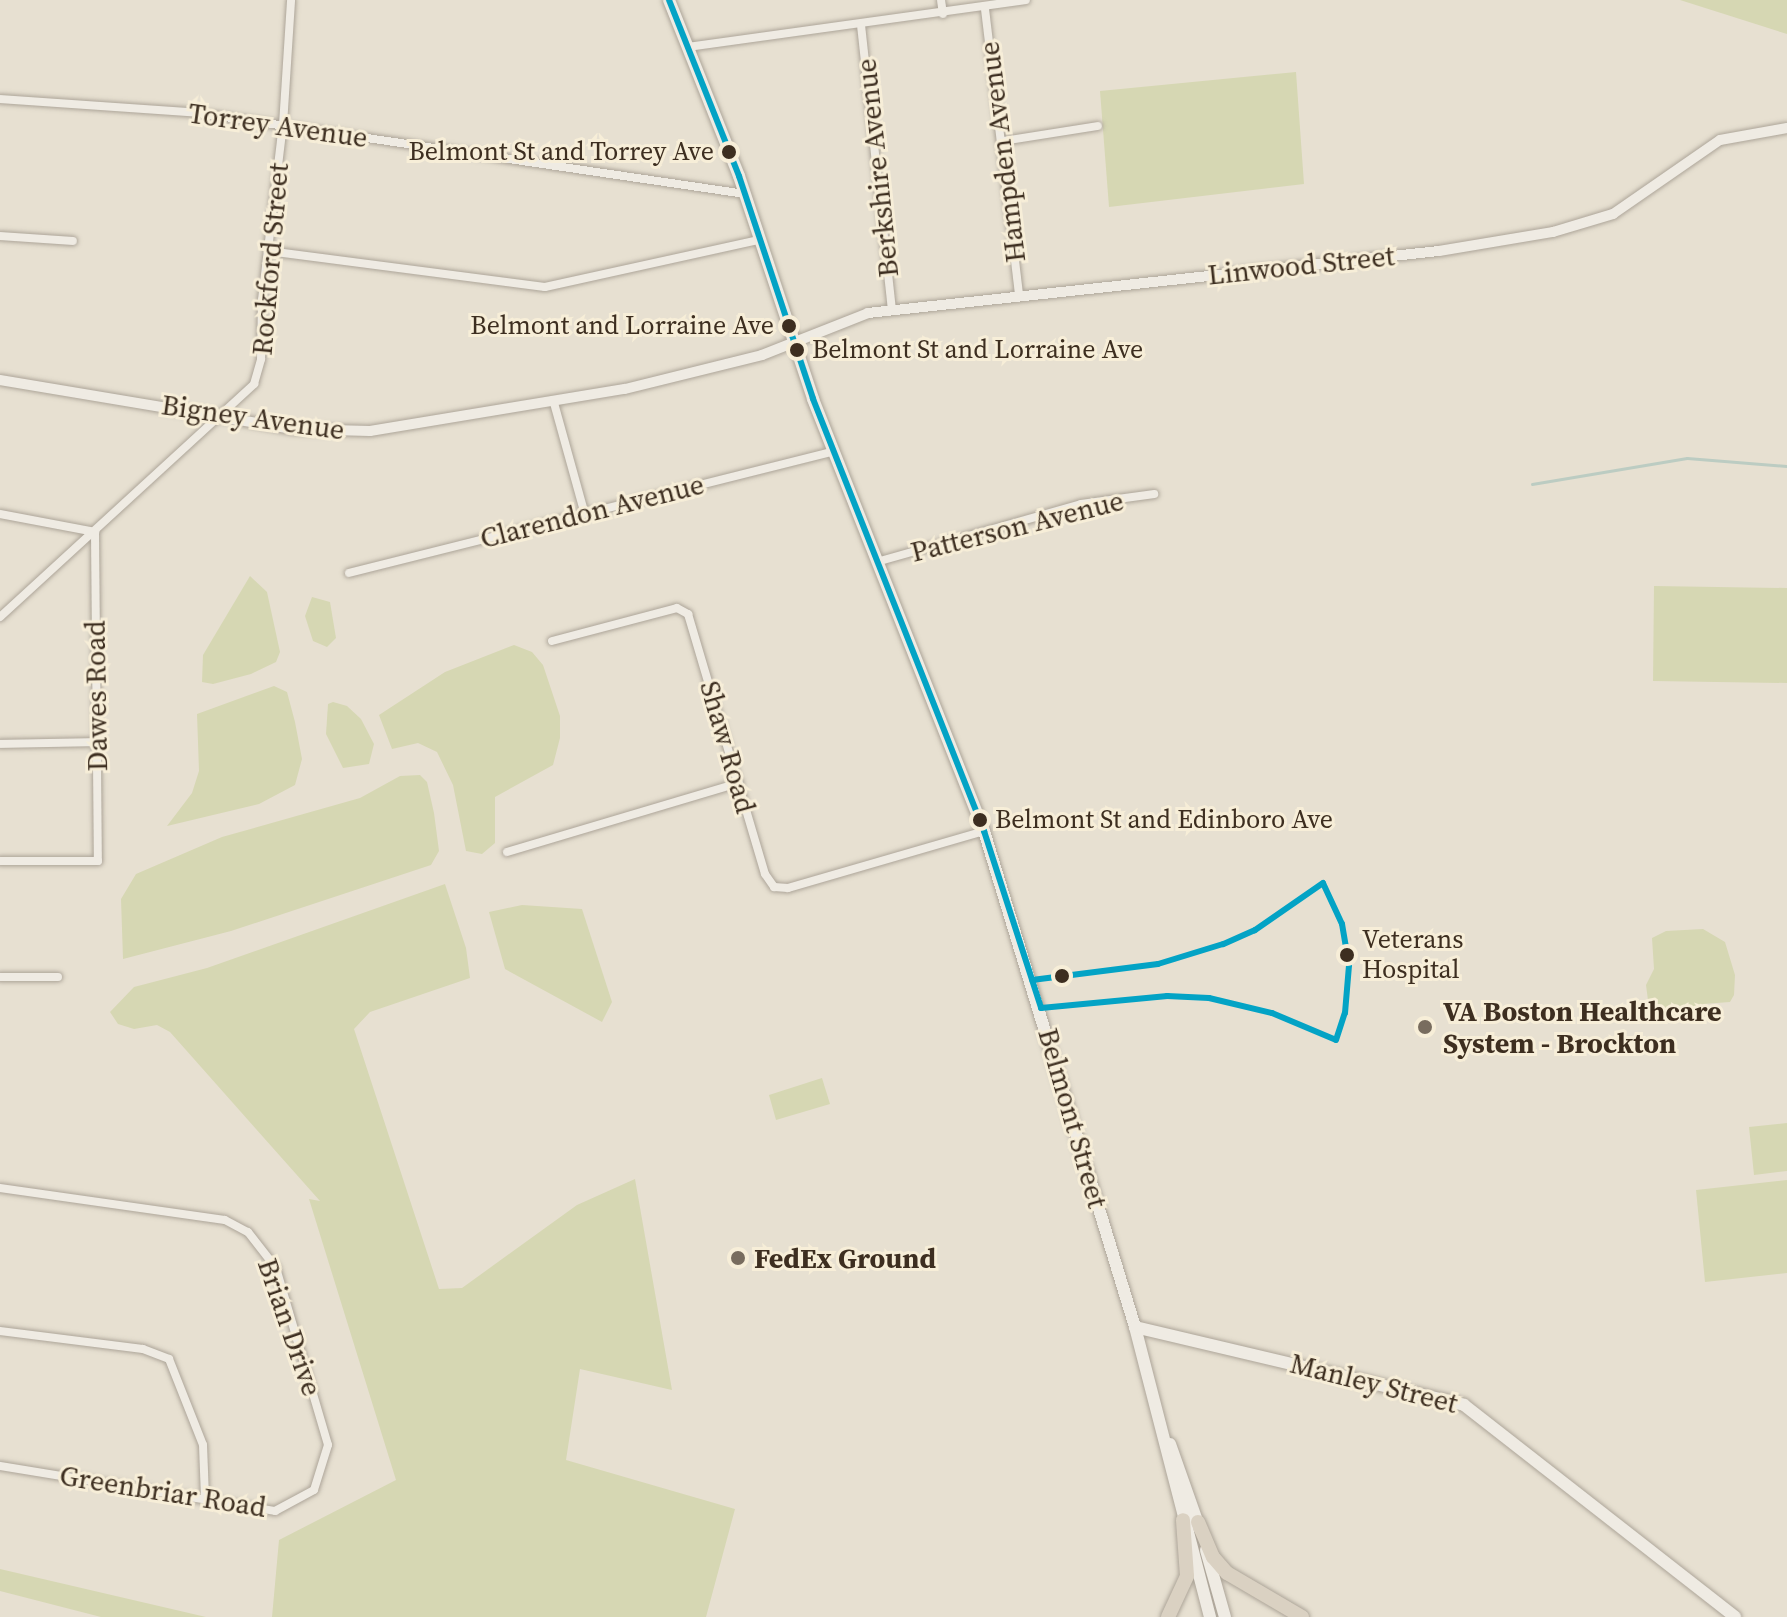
<!DOCTYPE html>
<style>
body{margin:0}
#map{position:relative;width:1787px;height:1617px;overflow:hidden;background:#e7e0d1;font-family:"Source Serif 4",serif}
div>[style]{position:absolute}
.green>*{inset:0;background:#d6d7b3}
.stream>*{height:3px;margin:-1.5px;padding:0 1.5px;transform-origin:1.5px;border-radius:1.5px;background:#bcccc2}
.roads{filter:drop-shadow(0 0 2px #ada599) drop-shadow(0 0 2px #ada599)}
.minor>*{height:8px;margin:-4px;padding:0 4px;transform-origin:4px;border-radius:4px;background:#efebe3}
.tertiary>*{height:10px;margin:-5px;padding:0 5px;transform-origin:5px;border-radius:5px;background:#efebe3}
.secondary>*{height:12px;margin:-6px;padding:0 6px;transform-origin:6px;border-radius:6px;background:#efebe3}
.motorway>*{height:14px;margin:-7px;padding:0 7px;transform-origin:7px;border-radius:7px;background:#dad1c2}
.bus-1>*{height:6px;margin:-3px;padding:0 3px;transform-origin:3px;border-radius:3px;background:#03a3c5}
.dots>*{width:22px;height:22px;translate:-50% -50%;box-sizing:border-box;border:4px solid #f7eed8;border-radius:50%}
span{translate:-50% -50%;white-space:nowrap;text-align:center;line-height:1.15;-webkit-text-stroke:6px #f7eed8;paint-order:stroke}
.bus-label{font-size:26px;color:#3d2e20}
.right{translate:-100% -50%;text-align:right}
.left{translate:0 -50%;text-align:left}
.street-label{font-size:28px;color:#3d2e20}
.poi-label{font-size:28px;color:#3d2e20;font-weight:700}
</style>
<div id="map">
<div class="green">
<i style="clip-path:polygon(1680px 0,1787px 0,1787px 34px)"></i>
<i style="clip-path:polygon(1296px 72px,1304px 184px,1109px 207px,1100px 91px)"></i>
<i style="clip-path:polygon(250px 576px,267px 592px,280px 652px,276px 662px,251px 674px,213px 684px,202px 682px,203px 655px)"></i>
<i style="clip-path:polygon(1654px 586px,1787px 588px,1787px 683px,1653px 681px)"></i>
<i style="clip-path:polygon(312px 597px,330px 602px,336px 638px,327px 647px,313px 641px,305px 616px)"></i>
<i style="clip-path:polygon(514px 645px,532px 652px,543px 665px,560px 716px,560px 738px,553px 765px,495px 797px,495px 843px,482px 854px,466px 851px,453px 785px,437px 752px,418px 743px,392px 749px,379px 715px,445px 672px)"></i>
<i style="clip-path:polygon(274px 686px,287px 692px,295px 722px,302px 759px,295px 785px,259px 804px,167px 826px,192px 793px,199px 771px,197px 714px)"></i>
<i style="clip-path:polygon(333px 702px,347px 706px,361px 719px,374px 744px,369px 764px,343px 768px,326px 734px,328px 704px)"></i>
<i style="clip-path:polygon(420px 775px,427px 782px,434px 813px,439px 851px,431px 865px,231px 931px,123px 959px,121px 899px,136px 874px,222px 837px,360px 798px,400px 776px)"></i>
<i style="clip-path:polygon(445px 884px,466px 948px,470px 978px,370px 1012px,354px 1029px,439px 1289px,462px 1288px,577px 1205px,635px 1179px,672px 1390px,580px 1369px,566px 1460px,735px 1509px,706px 1617px,272px 1617px,279px 1540px,396px 1480px,309px 1199px,320px 1201px,170px 1032px,157px 1025px,134px 1029px,118px 1024px,110px 1012px,134px 987px,207px 968px)"></i>
<i style="clip-path:polygon(522px 905px,582px 909px,612px 1002px,602px 1022px,505px 969px,489px 912px)"></i>
<i style="clip-path:polygon(1703px 929px,1725px 942px,1735px 975px,1734px 995px,1730px 1002px,1703px 1004px,1690px 1018px,1651px 1023px,1646px 985px,1654px 969px,1652px 938px,1666px 931px)"></i>
<i style="clip-path:polygon(822px 1078px,830px 1104px,776px 1120px,769px 1095px)"></i>
<i style="clip-path:polygon(1787px 1123px,1787px 1171px,1754px 1175px,1749px 1127px)"></i>
<i style="clip-path:polygon(1787px 1180px,1787px 1273px,1705px 1282px,1696px 1190px)"></i>
<i style="clip-path:polygon(0 1569px,206px 1617px,101px 1617px,0 1591px)"></i>
</div>
<div class="stream">
<i style="left:1532px;top:484px;width:157px;rotate:-9.5deg"></i>
<i style="left:1687px;top:458px;width:100px;rotate:4.6deg"></i>
</div>
<div class="roads">
<div class="minor">
<i style="left:941px;top:0;width:14px;rotate:82deg"></i>
<i style="left:985px;top:9px;width:289px;rotate:83.2deg"></i>
<i style="left:861px;top:25px;width:287px;rotate:83.8deg"></i>
<i style="left:688px;top:47px;width:341px;rotate:-7.9deg"></i>
<i style="left:0;top:99px;width:198px;rotate:4deg"></i>
<i style="left:198px;top:113px;width:553px;rotate:8.42deg"></i>
<i style="left:1003px;top:141px;width:96px;rotate:-9deg"></i>
<i style="left:0;top:236px;width:73px;rotate:3.9deg"></i>
<i style="left:268px;top:251px;width:279px;rotate:7.4deg"></i>
<i style="left:545px;top:287px;width:218px;rotate:-12.4deg"></i>
<i style="left:554px;top:403px;width:112px;rotate:74.5deg"></i>
<i style="left:0;top:514px;width:97px;rotate:10.7deg"></i>
<i style="left:95px;top:532px;width:329px;rotate:89.5deg"></i>
<i style="left:98px;top:861px;width:98px;rotate:180deg"></i>
<i style="left:880px;top:561px;width:209px;rotate:-15.8deg"></i>
<i style="left:1081px;top:504px;width:74px;rotate:-7.8deg"></i>
<i style="left:349px;top:573px;width:501px;rotate:-14.09deg"></i>
<i style="left:0;top:617px;width:345px;rotate:-42.5deg"></i>
<i style="left:254px;top:384px;width:26px;rotate:-74deg"></i>
<i style="left:261px;top:359px;width:59px;rotate:-89deg"></i>
<i style="left:262px;top:300px;width:176px;rotate:-83.2deg"></i>
<i style="left:283px;top:125px;width:125px;rotate:-86.3deg"></i>
<i style="left:552px;top:641px;width:129px;rotate:-14.8deg"></i>
<i style="left:677px;top:608px;width:13px;rotate:29deg"></i>
<i style="left:688px;top:614px;width:271px;rotate:73.5deg"></i>
<i style="left:765px;top:874px;width:16px;rotate:55deg"></i>
<i style="left:774px;top:887px;width:14px;rotate:4deg"></i>
<i style="left:788px;top:888px;width:204px;rotate:-16.2deg"></i>
<i style="left:0;top:744px;width:97px;rotate:-1.2deg"></i>
<i style="left:507px;top:852px;width:242px;rotate:-16.6deg"></i>
<i style="left:0;top:977px;width:58px"></i>
<i style="left:0;top:1188px;width:227px;rotate:8.1deg"></i>
<i style="left:225px;top:1220px;width:26px;rotate:28deg"></i>
<i style="left:248px;top:1232px;width:46px;rotate:52.1deg"></i>
<i style="left:276px;top:1268px;width:184px;rotate:73.6deg"></i>
<i style="left:328px;top:1445px;width:47px;rotate:107.3deg"></i>
<i style="left:314px;top:1490px;width:44px;rotate:151.7deg"></i>
<i style="left:275px;top:1511px;width:279px;rotate:-170.7deg"></i>
<i style="left:0;top:1331px;width:144px;rotate:7.2deg"></i>
<i style="left:143px;top:1349px;width:28px;rotate:21deg"></i>
<i style="left:169px;top:1359px;width:92px;rotate:68.4deg"></i>
<i style="left:203px;top:1445px;width:52px;rotate:87.8deg"></i>
</div>
<div class="tertiary">
<i style="left:0;top:380px;width:297px;rotate:9.5deg"></i>
<i style="left:293px;top:429px;width:77px;rotate:1.5deg"></i>
<i style="left:370px;top:431px;width:258px;rotate:-9.4deg"></i>
<i style="left:625px;top:389px;width:141px;rotate:-13.9deg"></i>
<i style="left:762px;top:355px;width:114px;rotate:-21.6deg"></i>
<i style="left:868px;top:313px;width:574px;rotate:-6.2deg"></i>
<i style="left:1439px;top:251px;width:116px;rotate:-9.5deg"></i>
<i style="left:1553px;top:232px;width:63px;rotate:-16.7deg"></i>
<i style="left:1613px;top:214px;width:130px;rotate:-34.7deg"></i>
<i style="left:1720px;top:140px;width:68px;rotate:-10.2deg"></i>
</div>
<div class="secondary">
<i style="left:669px;top:0;width:189px;rotate:68.3deg"></i>
<i style="left:739px;top:176px;width:235px;rotate:71.6deg"></i>
<i style="left:813px;top:399px;width:465px;rotate:68.4deg"></i>
<i style="left:984px;top:831px;width:518px;rotate:73.07deg"></i>
<i style="left:1135px;top:1327px;width:300px;rotate:75.5deg"></i>
<i style="left:1135px;top:1327px;width:338px;rotate:13.3deg"></i>
<i style="left:1464px;top:1405px;width:344px;rotate:38deg"></i>
<i style="left:1170px;top:1444px;width:90px;rotate:70.6deg"></i>
<i style="left:1206px;top:1550px;width:70px;rotate:74.2deg"></i>
</div>
<div class="motorway">
<i style="left:1198px;top:1522px;width:38px;rotate:67deg"></i>
<i style="left:1213px;top:1557px;width:21px;rotate:49deg"></i>
<i style="left:1227px;top:1573px;width:87px;rotate:30.4deg"></i>
<i style="left:1168px;top:1617px;width:45px;rotate:-65.1deg"></i>
<i style="left:1187px;top:1576px;width:56px;rotate:-94.1deg"></i>
</div>
</div>
<div class="bus-1">
<i style="left:669px;top:0;width:189px;rotate:68.3deg"></i>
<i style="left:739px;top:176px;width:235px;rotate:71.6deg"></i>
<i style="left:813px;top:399px;width:465px;rotate:68.4deg"></i>
<i style="left:984px;top:831px;width:186px;rotate:72.1deg"></i>
<i style="left:1041px;top:1008px;width:127px;rotate:-5.4deg"></i>
<i style="left:1167px;top:996px;width:42px;rotate:2.7deg"></i>
<i style="left:1209px;top:998px;width:65px;rotate:13.4deg"></i>
<i style="left:1272px;top:1013px;width:69px;rotate:22.9deg"></i>
<i style="left:1336px;top:1040px;width:28px;rotate:-72deg"></i>
<i style="left:1345px;top:1013px;width:48px;rotate:-85.2deg"></i>
<i style="left:1349px;top:965px;width:42px;rotate:-99.7deg"></i>
<i style="left:1342px;top:924px;width:45px;rotate:-114.9deg"></i>
<i style="left:1323px;top:883px;width:83px;rotate:145.3deg"></i>
<i style="left:1255px;top:930px;width:35px;rotate:156deg"></i>
<i style="left:1223px;top:944px;width:68px;rotate:162.9deg"></i>
<i style="left:1158px;top:964px;width:127px;rotate:172.8deg"></i>
</div>
<div class="dots">
<i style="left:729px;top:152px;background:#3d2e20"></i>
<i style="left:789px;top:326px;background:#3d2e20"></i>
<i style="left:797px;top:350px;background:#3d2e20"></i>
<i style="left:980px;top:820px;background:#3d2e20"></i>
<i style="left:1347px;top:955px;background:#3d2e20"></i>
<i style="left:1062px;top:976px;background:#3d2e20"></i>
<i style="left:1425px;top:1027px;background:#786c5e"></i>
<i style="left:738px;top:1258px;background:#786c5e"></i>
</div>
<div class="bus-label">
<span class="right" style="left:714px;top:152px">Belmont St and Torrey Ave</span>
<span class="right" style="left:774px;top:326px">Belmont and Lorraine Ave</span>
<span class="left" style="left:812px;top:350px">Belmont St and Lorraine Ave</span>
<span class="left" style="left:995px;top:820px">Belmont St and Edinboro Ave</span>
<span class="left" style="left:1362px;top:955px">Veterans<br>Hospital</span>
</div>
<div class="street-label">
<span style="left:278px;top:125px;rotate:8deg">Torrey Avenue</span>
<span style="left:1002px;top:152px;rotate:-97deg">Hampden Avenue</span>
<span style="left:877px;top:168px;rotate:-96deg">Berkshire Avenue</span>
<span style="left:270px;top:259px;rotate:-85deg">Rockford Street</span>
<span style="left:1301px;top:265px;rotate:-6deg">Linwood Street</span>
<span style="left:253px;top:417px;rotate:8deg">Bigney Avenue</span>
<span style="left:592px;top:511px;rotate:-14deg">Clarendon Avenue</span>
<span style="left:1017px;top:526px;rotate:-14deg">Patterson Avenue</span>
<span style="left:96px;top:696px;rotate:-91deg">Dawes Road</span>
<span style="left:728px;top:747px;rotate:74deg">Shaw Road</span>
<span style="left:1073px;top:1118px;rotate:74deg">Belmont Street</span>
<span style="left:290px;top:1327px;rotate:71deg">Brian Drive</span>
<span style="left:1374px;top:1383px;rotate:14deg">Manley Street</span>
<span style="left:163px;top:1491px;rotate:9deg">Greenbriar Road</span>
</div>
<div class="poi-label">
<span class="left" style="left:1443px;top:1027px">VA Boston Healthcare<br>System - Brockton</span>
<span class="left" style="left:754px;top:1258px">FedEx Ground</span>
</div>
</div>
